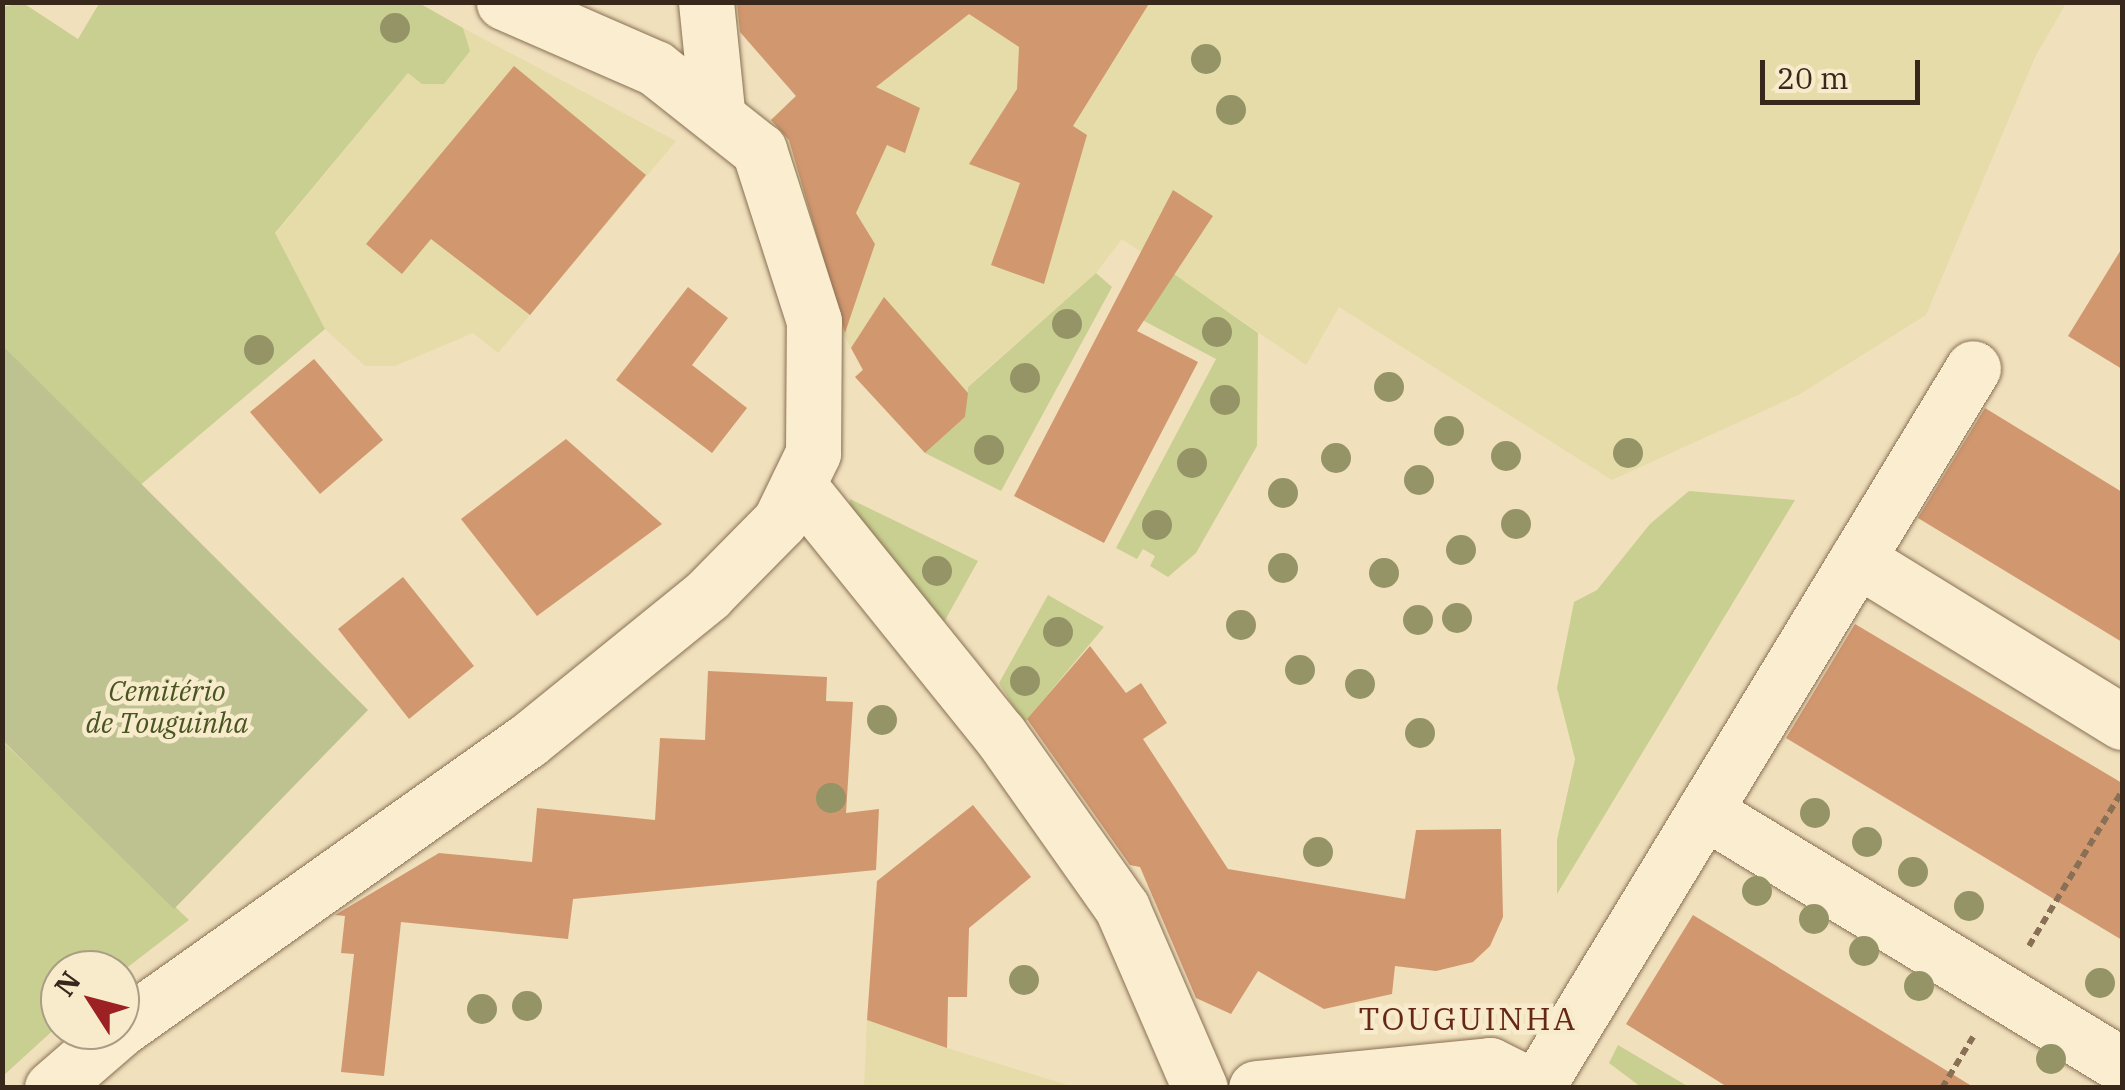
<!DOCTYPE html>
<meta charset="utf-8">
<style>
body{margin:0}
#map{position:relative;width:2125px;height:1090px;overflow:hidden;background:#f0e0bc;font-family:"IBM Plex Serif",serif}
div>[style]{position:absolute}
.farmland>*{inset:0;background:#e6dca9}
.green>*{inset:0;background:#c8cf90}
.cemetery>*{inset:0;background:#bdc290}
.building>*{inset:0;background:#d1976f}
.path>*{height:6px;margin-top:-3px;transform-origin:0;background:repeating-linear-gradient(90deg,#897055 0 8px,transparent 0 13px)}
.roads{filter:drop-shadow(0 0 2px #897055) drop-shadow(0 0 2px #897055)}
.minor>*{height:55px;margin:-27.5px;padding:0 27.5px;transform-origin:27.5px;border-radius:27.5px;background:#fbeed0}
.trees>*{width:30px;height:30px;margin:-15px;border-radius:50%;background:#949466}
span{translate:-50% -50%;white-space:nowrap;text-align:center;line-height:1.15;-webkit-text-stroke:9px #f7ebcc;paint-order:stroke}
.park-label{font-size:28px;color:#485520;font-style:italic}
.quarter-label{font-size:32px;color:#662717;letter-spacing:2.5px}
.frame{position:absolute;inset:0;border:5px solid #37281b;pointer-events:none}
.north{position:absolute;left:40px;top:950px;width:100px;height:100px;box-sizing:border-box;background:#f7ebcc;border:2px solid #aa9d85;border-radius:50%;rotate:306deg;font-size:28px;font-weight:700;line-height:40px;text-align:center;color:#37281b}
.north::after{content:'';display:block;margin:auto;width:35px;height:45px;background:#9b2123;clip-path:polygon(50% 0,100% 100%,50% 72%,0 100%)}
.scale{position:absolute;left:1760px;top:60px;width:160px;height:45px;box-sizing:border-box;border:5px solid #37281b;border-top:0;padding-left:12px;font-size:30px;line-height:35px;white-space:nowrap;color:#37281b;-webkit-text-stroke:8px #f7ebcc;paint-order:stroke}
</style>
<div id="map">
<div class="farmland">
<i style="clip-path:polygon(720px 3px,2066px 3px,2035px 57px,1926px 315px,1800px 394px,1612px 480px,1339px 307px,1306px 365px,1122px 239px,1096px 273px,968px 386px,965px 417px,925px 453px,855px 377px,862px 369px,817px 284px,767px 123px,796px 96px)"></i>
<i style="clip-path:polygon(463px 28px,676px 141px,498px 353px,473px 333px,395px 366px,365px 366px,325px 329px,275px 234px,409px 72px,469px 51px)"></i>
<i style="clip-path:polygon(867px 1020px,947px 1048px,1074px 1087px,864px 1088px)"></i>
</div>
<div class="green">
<i style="clip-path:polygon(100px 2px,419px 3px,463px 28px,470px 51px,444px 84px,422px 84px,408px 73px,275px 233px,325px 329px,138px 487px,3px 346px,2px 7px,23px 3px,78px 39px)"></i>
<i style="clip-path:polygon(1154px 260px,1258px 333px,1257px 446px,1196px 553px,1168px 577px,1150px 566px,1155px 556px,1143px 549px,1137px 559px,1116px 548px,1216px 359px,1114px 305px)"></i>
<i style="clip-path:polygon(1096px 273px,1112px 287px,1001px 491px,925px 453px,965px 417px,968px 387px)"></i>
<i style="clip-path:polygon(1689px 491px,1795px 500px,1557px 894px,1557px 840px,1575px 759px,1557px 688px,1574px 602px,1597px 590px,1650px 524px)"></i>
<i style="clip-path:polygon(850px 499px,978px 561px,944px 622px,849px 512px)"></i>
<i style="clip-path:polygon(1048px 595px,1104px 627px,1024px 723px,999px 683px)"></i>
<i style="clip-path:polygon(2px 741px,189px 920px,120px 973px,60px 970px,60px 1024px,3px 1076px)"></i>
<i style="clip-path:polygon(1618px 1045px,1689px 1087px,1641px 1087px,1609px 1063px)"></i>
</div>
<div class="cemetery">
<i style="clip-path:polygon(3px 346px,368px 710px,174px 909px,3px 741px)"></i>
</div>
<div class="building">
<i style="clip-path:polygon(737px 2px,1150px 2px,1073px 126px,1087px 135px,1044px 284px,991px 265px,1020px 183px,969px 164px,1017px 89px,1019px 47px,969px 14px,876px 87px,920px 108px,905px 153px,887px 145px,856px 213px,875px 244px,845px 333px,789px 140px,771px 120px,796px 96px,740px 32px)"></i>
<i style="clip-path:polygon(514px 66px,646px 175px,530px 315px,431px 239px,402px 274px,366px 244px)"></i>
<i style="clip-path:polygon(1173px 190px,1213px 216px,1137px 331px,1198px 362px,1104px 543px,1014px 496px)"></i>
<i style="clip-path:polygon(2122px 248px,2122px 369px,2068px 336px)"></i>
<i style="clip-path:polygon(688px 287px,728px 318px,692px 365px,747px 408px,712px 453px,616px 380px)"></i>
<i style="clip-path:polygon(884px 297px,968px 393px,965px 417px,925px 453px,855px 377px,863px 370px,851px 348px)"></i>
<i style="clip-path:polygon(314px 359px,383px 440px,320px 494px,250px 412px)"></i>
<i style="clip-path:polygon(1985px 408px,2122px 492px,2122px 642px,1918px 518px)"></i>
<i style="clip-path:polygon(566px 439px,662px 524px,537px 616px,461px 519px)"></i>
<i style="clip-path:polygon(403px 577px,474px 666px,409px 719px,338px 629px)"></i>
<i style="clip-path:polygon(1855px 624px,2122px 783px,2122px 940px,1786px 738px)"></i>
<i style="clip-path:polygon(1090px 646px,1126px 693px,1141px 683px,1167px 723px,1143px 739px,1228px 869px,1405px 899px,1416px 830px,1501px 829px,1503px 917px,1490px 946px,1473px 962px,1436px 971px,1395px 966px,1392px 994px,1324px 1009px,1258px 971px,1231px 1014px,1196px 998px,1140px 867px,1130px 865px,1027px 719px)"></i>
<i style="clip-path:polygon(708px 671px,827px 677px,826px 701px,853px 702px,846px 813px,879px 809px,876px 870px,573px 899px,568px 939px,401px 922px,384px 1076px,341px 1072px,354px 954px,341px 953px,345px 916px,335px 915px,439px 853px,532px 862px,537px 808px,655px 820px,660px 738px,705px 740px)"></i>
<i style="clip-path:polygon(973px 805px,1031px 877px,969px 928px,967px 997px,948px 997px,947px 1048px,867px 1020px,877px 881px)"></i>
<i style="clip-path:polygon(1693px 915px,1975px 1088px,1729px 1088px,1626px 1024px)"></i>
</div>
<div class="path">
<i style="left:2029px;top:946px;width:181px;rotate:-59deg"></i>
<i style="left:1942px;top:1088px;width:60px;rotate:-58.7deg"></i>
</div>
<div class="roads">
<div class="minor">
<i style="left:706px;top:2px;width:110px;rotate:84.2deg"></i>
<i style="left:798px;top:485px;width:321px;rotate:51.1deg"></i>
<i style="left:1000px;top:735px;width:212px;rotate:54.8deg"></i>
<i style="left:1122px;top:908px;width:196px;rotate:66.6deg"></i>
<i style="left:1857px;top:559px;width:311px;rotate:31.6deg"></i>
<i style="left:1704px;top:811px;width:489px;rotate:31.3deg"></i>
<i style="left:120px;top:1029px;width:499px;rotate:-35.3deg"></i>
<i style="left:527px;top:741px;width:232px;rotate:-39deg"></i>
<i style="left:707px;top:595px;width:104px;rotate:-45.4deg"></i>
<i style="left:780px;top:521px;width:76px;rotate:-64.1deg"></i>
<i style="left:813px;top:453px;width:132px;rotate:-89.6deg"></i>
<i style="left:814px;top:321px;width:180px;rotate:-107.8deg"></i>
<i style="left:759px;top:150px;width:132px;rotate:-141.7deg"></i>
<i style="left:655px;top:68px;width:165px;rotate:-156.4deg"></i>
<i style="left:52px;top:1088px;width:89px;rotate:-40.9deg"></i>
<i style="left:1256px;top:1088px;width:235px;rotate:-5.6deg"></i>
<i style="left:1490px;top:1065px;width:51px;rotate:26.6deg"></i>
<i style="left:1536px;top:1088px;width:842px;rotate:-58.74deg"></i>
</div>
</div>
<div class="trees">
<i style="left:395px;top:28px"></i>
<i style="left:1206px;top:59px"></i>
<i style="left:1231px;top:110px"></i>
<i style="left:1067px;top:324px"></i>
<i style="left:1217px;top:332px"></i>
<i style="left:259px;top:350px"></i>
<i style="left:1025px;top:378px"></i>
<i style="left:1389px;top:387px"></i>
<i style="left:1225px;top:400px"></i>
<i style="left:1449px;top:431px"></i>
<i style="left:989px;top:450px"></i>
<i style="left:1628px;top:453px"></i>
<i style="left:1506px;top:456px"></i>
<i style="left:1336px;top:458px"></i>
<i style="left:1192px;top:463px"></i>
<i style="left:1419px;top:480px"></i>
<i style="left:1283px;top:493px"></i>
<i style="left:1516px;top:524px"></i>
<i style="left:1157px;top:525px"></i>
<i style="left:1461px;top:550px"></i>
<i style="left:1283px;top:568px"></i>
<i style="left:937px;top:571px"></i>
<i style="left:1384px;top:573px"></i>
<i style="left:1457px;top:618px"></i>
<i style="left:1418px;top:620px"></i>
<i style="left:1241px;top:625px"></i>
<i style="left:1058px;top:632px"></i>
<i style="left:1300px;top:670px"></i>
<i style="left:1025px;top:681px"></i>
<i style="left:1360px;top:684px"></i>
<i style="left:882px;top:720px"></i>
<i style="left:1420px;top:733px"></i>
<i style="left:831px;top:798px"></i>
<i style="left:1815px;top:813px"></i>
<i style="left:1867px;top:842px"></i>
<i style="left:1318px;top:852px"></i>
<i style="left:1913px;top:872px"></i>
<i style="left:1757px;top:891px"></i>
<i style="left:1969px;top:906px"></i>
<i style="left:1814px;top:919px"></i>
<i style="left:1864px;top:951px"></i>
<i style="left:1024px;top:980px"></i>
<i style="left:2100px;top:983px"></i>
<i style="left:1919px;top:986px"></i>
<i style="left:527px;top:1006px"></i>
<i style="left:482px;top:1009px"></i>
<i style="left:2051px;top:1059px"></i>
</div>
<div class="park-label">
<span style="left:167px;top:707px">Cemitério<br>de Touguinha</span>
</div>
<div class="quarter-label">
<span style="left:1468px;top:1018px">TOUGUINHA</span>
</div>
<div class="frame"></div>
<div class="north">N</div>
<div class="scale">20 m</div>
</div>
